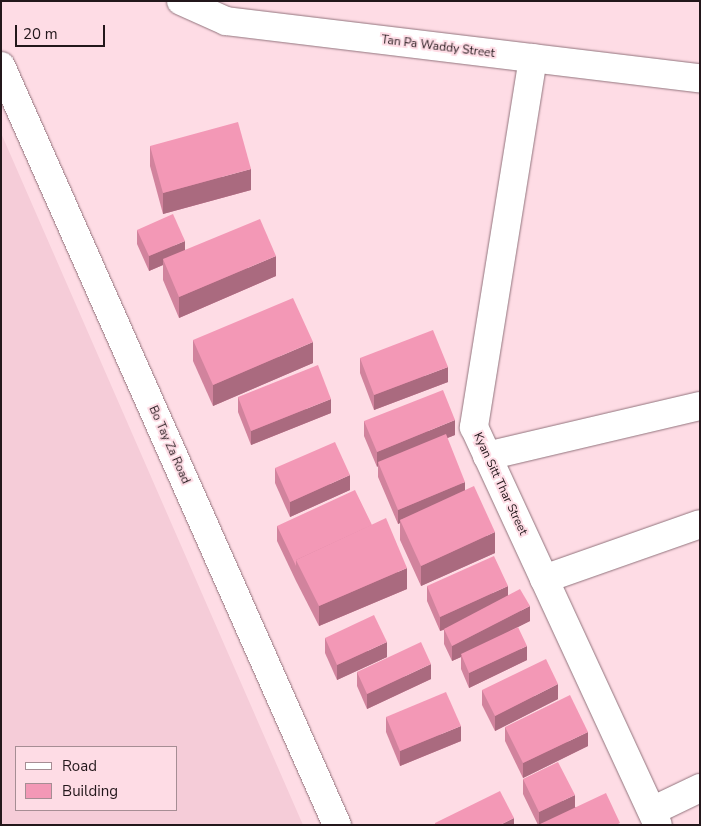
<!DOCTYPE html>
<style>
body{margin:0}
#map{position:relative;width:701px;height:826px;overflow:hidden;background:#fedce5;font-family:"Nunito Sans",sans-serif}
div>[style]{position:absolute}
.built>*{inset:0;background:#f5ccd8}
.roads{filter:drop-shadow(0 0 1px #92747d) drop-shadow(0 0 1px #92747d)}
.minor>*{height:28px;margin:-14px;padding:0 14px;transform-origin:14px;border-radius:14px;background:#fff}
.major>*{height:28px;margin:-14px;padding:0 14px;transform-origin:14px;border-radius:14px;background:#fff}
.wall>*{inset:0;background:#d1839d}
.shaded-wall>*{inset:0;background:#aa6a7f}
.building>*{inset:0;background:#f398b6}
span{translate:-50% -50%;white-space:nowrap;text-align:center;line-height:1.15;-webkit-text-stroke:4px #fedce5;paint-order:stroke}
.street-label{font-size:12px;color:#23171b}
.frame{position:absolute;inset:0;border:2px solid #23171b;pointer-events:none}
.legend{position:absolute;left:15px;top:746px;width:162px;height:65px;box-sizing:border-box;background:#fedce5;border:1px solid #a68d94;margin:0;padding:6px 9px;list-style:none;font-size:15px;color:#23171b}
.legend li{display:flex;align-items:center;gap:10px;height:25px}
.legend b{width:25px;border:1px solid #a68d94}
.scale{position:absolute;left:15px;top:25px;width:90px;height:22px;box-sizing:border-box;border:2px solid #23171b;border-top:0;padding-left:6px;font-size:15px;line-height:18px;white-space:nowrap;color:#23171b;-webkit-text-stroke:4px #fedce5;paint-order:stroke}
</style>
<div id="map">
<div class="built">
<i style="clip-path:polygon(evenodd,1px 133px,303px 825px,1px 825px,1px 133px,16px 747px,176px 747px,176px 810px,16px 810px,16px 747px)"></i>
</div>
<div class="roads">
<div class="minor">
<i style="left:181px;top:1px;width:49px;rotate:24deg"></i>
<i style="left:226px;top:21px;width:477px;rotate:6.9deg"></i>
<i style="left:533px;top:58px;width:374px;rotate:99.1deg"></i>
<i style="left:474px;top:427px;width:438px;rotate:65.2deg"></i>
<i style="left:487px;top:456px;width:219px;rotate:-13.2deg"></i>
<i style="left:544px;top:579px;width:165px;rotate:-19.4deg"></i>
<i style="left:652px;top:811px;width:53px;rotate:-25.6deg"></i>
</div>
<div class="major">
<i style="left:1px;top:66px;width:830px;rotate:66.12deg"></i>
</div>
</div>
<div class="wall">
<i style="clip-path:polygon(150px 146px,251px 190px,163px 214px,150px 166px)"></i>
<i style="clip-path:polygon(137px 230px,185px 250px,276px 276px,179px 318px,163px 280px,163px 265px,149px 271px,137px 244px)"></i>
<i style="clip-path:polygon(193px 340px,313px 363px,213px 406px,193px 361px)"></i>
<i style="clip-path:polygon(360px 358px,448px 382px,374px 410px,360px 373px)"></i>
<i style="clip-path:polygon(238px 397px,331px 413px,251px 445px,238px 412px)"></i>
<i style="clip-path:polygon(364px 421px,455px 435px,447px 438px,465px 490px,495px 553px,421px 586px,400px 540px,400px 523px,398px 524px,378px 477px,378px 466px,377px 467px,364px 436px)"></i>
<i style="clip-path:polygon(275px 468px,350px 490px,290px 517px,275px 483px)"></i>
<i style="clip-path:polygon(372px 525px,407px 589px,319px 626px,296px 581px,277px 541px,277px 526px)"></i>
<i style="clip-path:polygon(427px 586px,508px 595px,530px 621px,509px 631px,527px 660px,469px 688px,461px 669px,461px 657px,452px 661px,444px 644px,444px 630px,440px 631px,427px 601px)"></i>
<i style="clip-path:polygon(325px 638px,387px 657px,337px 680px,325px 653px)"></i>
<i style="clip-path:polygon(357px 672px,431px 679px,367px 709px,357px 686px)"></i>
<i style="clip-path:polygon(482px 690px,558px 699px,495px 731px,482px 705px)"></i>
<i style="clip-path:polygon(386px 717px,461px 741px,400px 766px,386px 732px)"></i>
<i style="clip-path:polygon(505px 727px,588px 746px,523px 778px,505px 741px)"></i>
<i style="clip-path:polygon(523px 779px,575px 807px,620px 825px,538px 825px,523px 794px)"></i>
</div>
<div class="shaded-wall">
<i style="clip-path:polygon(251px 169px,251px 190px,163px 214px,163px 193px)"></i>
<i style="clip-path:polygon(185px 241px,185px 255px,163px 259px,163px 265px,149px 271px,149px 256px)"></i>
<i style="clip-path:polygon(276px 256px,276px 276px,179px 318px,179px 297px)"></i>
<i style="clip-path:polygon(313px 342px,313px 363px,213px 406px,213px 385px)"></i>
<i style="clip-path:polygon(448px 367px,448px 382px,374px 410px,374px 395px)"></i>
<i style="clip-path:polygon(331px 399px,331px 413px,251px 445px,251px 431px)"></i>
<i style="clip-path:polygon(455px 420px,455px 435px,380px 465px,378px 462px,378px 466px,377px 467px,377px 452px)"></i>
<i style="clip-path:polygon(350px 475px,350px 490px,290px 517px,290px 502px)"></i>
<i style="clip-path:polygon(465px 482px,465px 497px,400px 520px,400px 523px,398px 524px,398px 510px)"></i>
<i style="clip-path:polygon(495px 532px,495px 553px,421px 586px,421px 566px)"></i>
<i style="clip-path:polygon(407px 568px,407px 589px,319px 626px,319px 606px)"></i>
<i style="clip-path:polygon(508px 586px,508px 601px,440px 631px,440px 617px)"></i>
<i style="clip-path:polygon(530px 606px,530px 621px,461px 656px,461px 654px,461px 657px,452px 661px,452px 646px)"></i>
<i style="clip-path:polygon(387px 642px,387px 657px,337px 680px,337px 665px)"></i>
<i style="clip-path:polygon(527px 646px,527px 660px,469px 688px,469px 673px)"></i>
<i style="clip-path:polygon(431px 664px,431px 679px,367px 709px,367px 694px)"></i>
<i style="clip-path:polygon(558px 684px,558px 699px,495px 731px,495px 716px)"></i>
<i style="clip-path:polygon(461px 726px,461px 741px,400px 766px,400px 751px)"></i>
<i style="clip-path:polygon(588px 732px,588px 746px,523px 778px,523px 763px)"></i>
<i style="clip-path:polygon(575px 795px,575px 810px,539px 825px,539px 812px)"></i>
<i style="clip-path:polygon(514px 818px,514px 825px,500px 825px)"></i>
</div>
<div class="building">
<i style="clip-path:polygon(238px 122px,251px 169px,163px 193px,150px 146px)"></i>
<i style="clip-path:polygon(173px 214px,185px 241px,149px 256px,137px 230px)"></i>
<i style="clip-path:polygon(260px 219px,276px 256px,179px 297px,163px 259px)"></i>
<i style="clip-path:polygon(293px 298px,313px 342px,213px 385px,193px 340px)"></i>
<i style="clip-path:polygon(433px 330px,448px 367px,374px 395px,360px 358px)"></i>
<i style="clip-path:polygon(318px 365px,331px 399px,251px 431px,238px 397px)"></i>
<i style="clip-path:polygon(443px 390px,455px 420px,377px 452px,364px 421px)"></i>
<i style="clip-path:polygon(446px 434px,465px 482px,398px 510px,378px 462px)"></i>
<i style="clip-path:polygon(335px 442px,350px 475px,290px 502px,275px 468px)"></i>
<i style="clip-path:polygon(474px 486px,495px 532px,421px 566px,400px 520px)"></i>
<i style="clip-path:polygon(355px 490px,372px 525px,296px 560px,296px 566px,277px 526px)"></i>
<i style="clip-path:polygon(386px 518px,407px 568px,319px 606px,296px 560px)"></i>
<i style="clip-path:polygon(494px 556px,508px 586px,440px 617px,427px 586px)"></i>
<i style="clip-path:polygon(520px 589px,530px 606px,452px 646px,444px 629px)"></i>
<i style="clip-path:polygon(374px 615px,387px 642px,337px 665px,325px 638px)"></i>
<i style="clip-path:polygon(518px 627px,527px 646px,469px 673px,461px 654px)"></i>
<i style="clip-path:polygon(421px 642px,431px 664px,367px 694px,357px 672px)"></i>
<i style="clip-path:polygon(546px 659px,558px 684px,495px 716px,482px 690px)"></i>
<i style="clip-path:polygon(446px 692px,461px 726px,400px 751px,386px 717px)"></i>
<i style="clip-path:polygon(570px 695px,588px 732px,523px 763px,505px 727px)"></i>
<i style="clip-path:polygon(558px 762px,575px 795px,539px 812px,523px 779px)"></i>
<i style="clip-path:polygon(500px 791px,514px 818px,500px 825px,435px 825px,435px 823px)"></i>
<i style="clip-path:polygon(606px 793px,620px 823px,616px 825px,538px 825px)"></i>
</div>
<div class="street-label">
<span style="left:438px;top:47px;rotate:7deg">Tan Pa Waddy Street</span>
<span style="left:169px;top:445px;rotate:66deg">Bo Tay Za Road</span>
<span style="left:500px;top:484px;rotate:65deg">Kyan Sitt Thar Street</span>
</div>
<div class="frame"></div>
<ul class="legend">
<li><b style="height:6px;background:#fff"></b>Road</li>
<li><b style="height:14px;background:#f398b6"></b>Building</li>
</ul>
<div class="scale">20 m</div>
</div>
